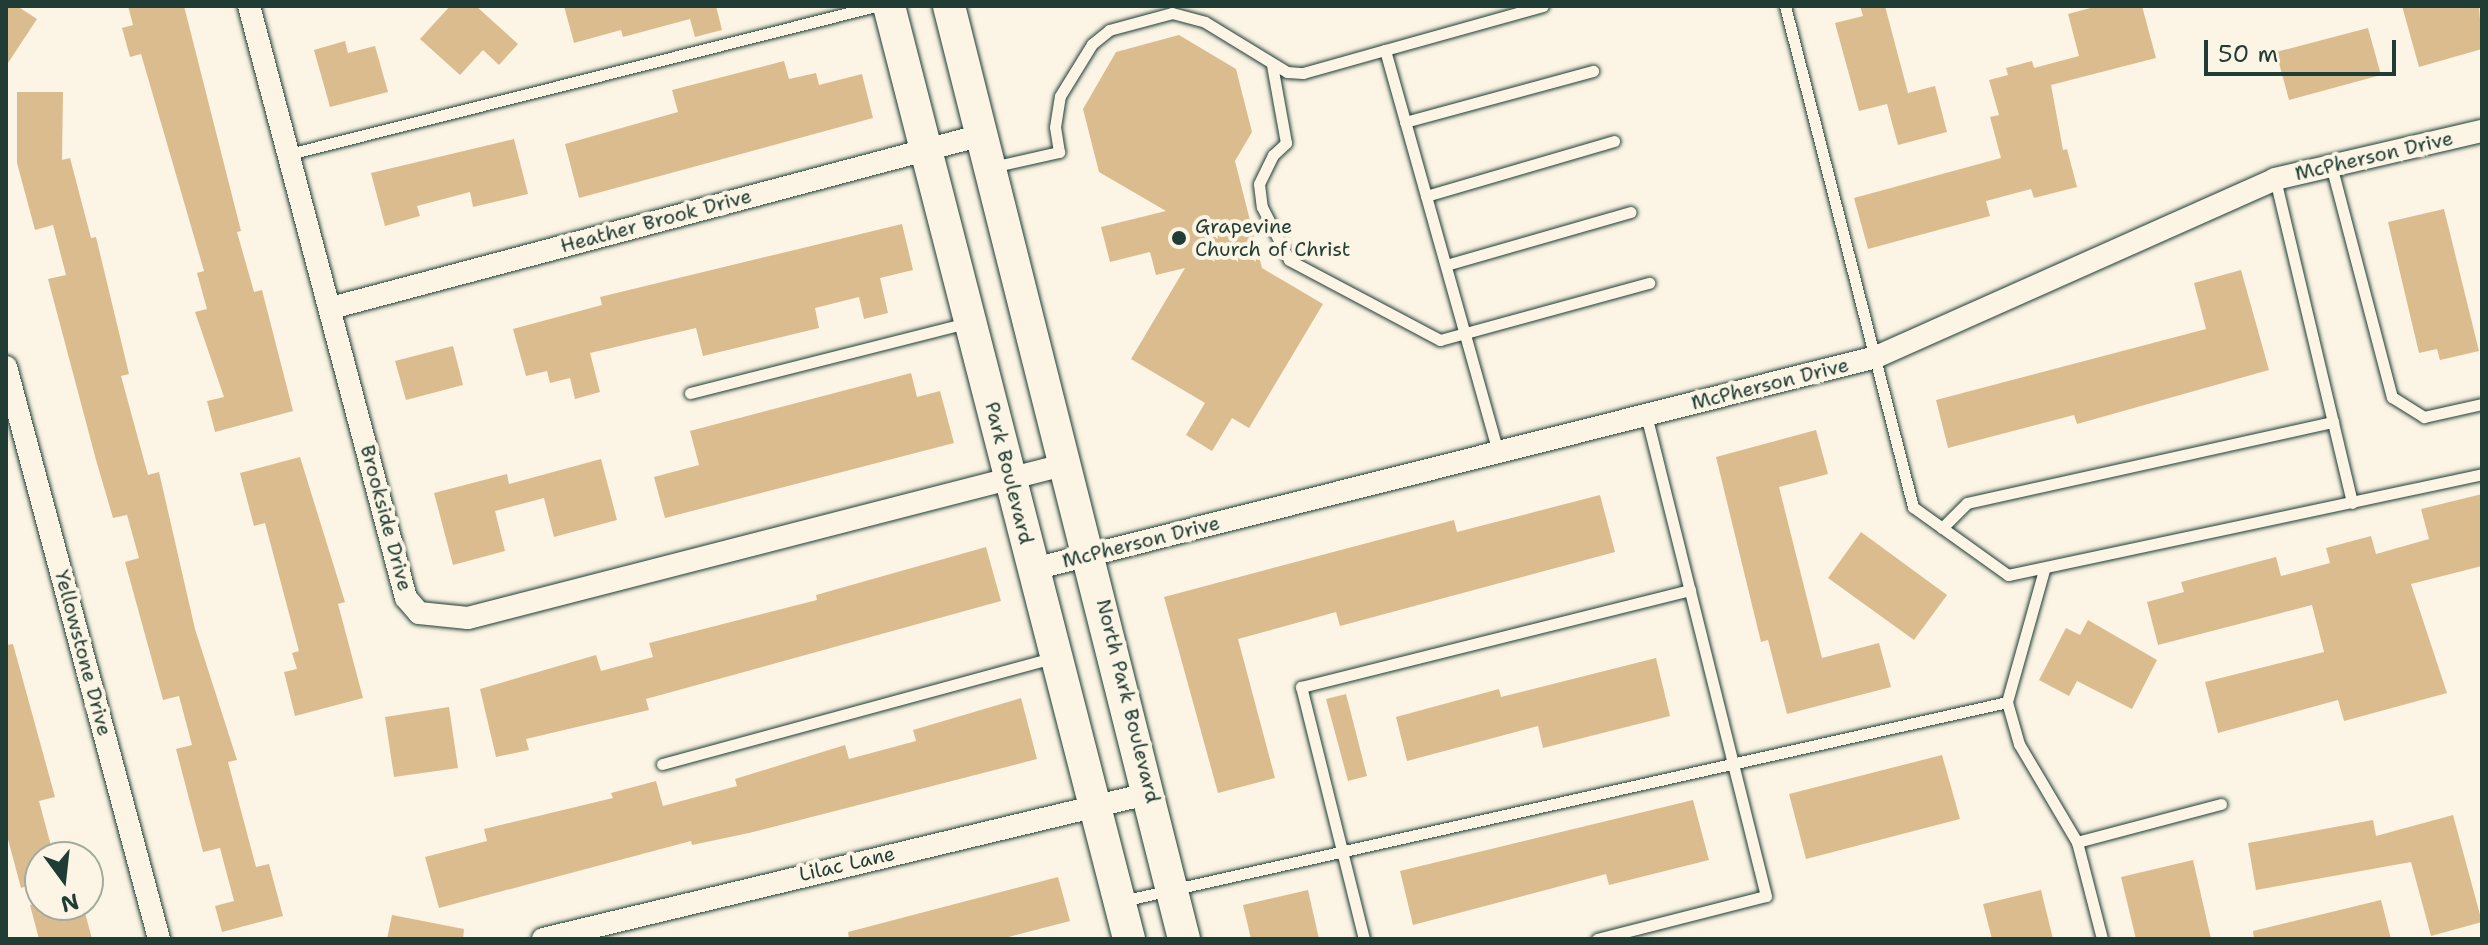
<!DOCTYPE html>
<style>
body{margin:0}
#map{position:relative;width:2488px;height:945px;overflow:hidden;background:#fcf5e5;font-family:"Shantell Sans",sans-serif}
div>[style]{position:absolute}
.building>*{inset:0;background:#dbbc8e}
.roads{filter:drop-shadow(0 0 2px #1f3d34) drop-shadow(0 0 2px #1f3d34)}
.lane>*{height:11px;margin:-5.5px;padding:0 5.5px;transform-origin:5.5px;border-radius:5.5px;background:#fcf5e5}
.street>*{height:22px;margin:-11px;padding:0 11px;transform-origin:11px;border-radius:11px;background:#fcf5e5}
.secondary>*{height:32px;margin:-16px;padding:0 16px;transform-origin:16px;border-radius:16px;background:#fcf5e5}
.dots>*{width:22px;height:22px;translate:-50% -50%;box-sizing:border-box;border:4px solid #fcf5e5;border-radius:50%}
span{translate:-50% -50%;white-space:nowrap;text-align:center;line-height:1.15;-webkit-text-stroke:8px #fcf5e5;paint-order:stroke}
.street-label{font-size:20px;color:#1f3d34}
.poi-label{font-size:20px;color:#1f3d34}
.left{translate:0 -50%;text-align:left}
.frame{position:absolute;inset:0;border:8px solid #1f3d34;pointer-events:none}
.north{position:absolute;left:24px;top:841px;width:80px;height:80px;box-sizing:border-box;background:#fcf5e5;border:2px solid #a4ab9e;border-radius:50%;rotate:165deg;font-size:22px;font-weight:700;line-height:32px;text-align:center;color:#1f3d34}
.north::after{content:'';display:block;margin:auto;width:28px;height:36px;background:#1f3d34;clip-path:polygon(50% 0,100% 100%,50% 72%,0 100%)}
.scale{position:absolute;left:2204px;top:40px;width:192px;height:36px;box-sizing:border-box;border:4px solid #1f3d34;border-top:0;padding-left:10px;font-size:24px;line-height:28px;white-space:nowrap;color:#1f3d34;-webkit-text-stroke:6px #fcf5e5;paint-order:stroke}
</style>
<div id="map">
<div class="building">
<i style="clip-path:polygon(6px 6px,17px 6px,37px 19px,6px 66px)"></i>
<i style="clip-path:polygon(128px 6px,184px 6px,241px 231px,237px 232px,254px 292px,262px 290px,293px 411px,215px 432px,207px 401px,224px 397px,195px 312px,207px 309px,197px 273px,204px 271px,141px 54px,130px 57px,122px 28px,133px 25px)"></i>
<i style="clip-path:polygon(450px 6px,476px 6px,518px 44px,499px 65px,483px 50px,460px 75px,420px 39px)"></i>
<i style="clip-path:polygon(564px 6px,716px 6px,722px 30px,695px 37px,690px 19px,623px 37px,621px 30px,574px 43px)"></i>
<i style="clip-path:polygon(1860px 6px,1885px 6px,1908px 93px,1935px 86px,1947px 132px,1898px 145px,1887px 104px,1859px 111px,1835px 23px,1863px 16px)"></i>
<i style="clip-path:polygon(2098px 6px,2142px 6px,2156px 58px,2051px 85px,2063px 150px,2067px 149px,2077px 187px,2034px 198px,2031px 189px,1986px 201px,1990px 216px,1868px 249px,1854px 198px,2001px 158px,1990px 117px,1999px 115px,1989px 80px,2008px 75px,2006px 68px,2032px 61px,2034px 68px,2079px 56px,2068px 14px)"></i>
<i style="clip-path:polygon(2402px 6px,2479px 6px,2482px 49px,2419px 67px)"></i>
<i style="clip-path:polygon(2368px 28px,2381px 75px,2289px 100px,2276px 52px)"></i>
<i style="clip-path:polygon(1179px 35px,1236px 69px,1252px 132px,1235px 161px,1262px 268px,1323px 304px,1249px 428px,1232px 418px,1212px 451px,1186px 435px,1205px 403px,1131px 359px,1185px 268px,1156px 275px,1150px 252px,1110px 262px,1101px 227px,1166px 211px,1099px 172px,1083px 109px,1116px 52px)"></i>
<i style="clip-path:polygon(345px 41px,348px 53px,375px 46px,388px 92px,330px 107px,314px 50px)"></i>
<i style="clip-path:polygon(784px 61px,789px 79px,816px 73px,819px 85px,862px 74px,873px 118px,579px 198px,565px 144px,678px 112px,672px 90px)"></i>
<i style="clip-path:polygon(17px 92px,63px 92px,62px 160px,70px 158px,91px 238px,96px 237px,129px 374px,121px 376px,148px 475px,159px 472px,195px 629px,237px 760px,228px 762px,256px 867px,269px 864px,283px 916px,222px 932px,215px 906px,234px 901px,220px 848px,203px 852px,176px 749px,192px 745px,179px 696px,163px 700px,125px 562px,139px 558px,127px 515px,113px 518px,96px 460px,48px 279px,66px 275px,53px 225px,35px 230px,17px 163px)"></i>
<i style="clip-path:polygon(514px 139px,528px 194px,473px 207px,470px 192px,417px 206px,420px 216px,385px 226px,371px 173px)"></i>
<i style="clip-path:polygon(2444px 209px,2479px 351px,2440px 360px,2437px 349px,2419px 353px,2388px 222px)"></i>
<i style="clip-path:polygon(902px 224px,913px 270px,880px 278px,888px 313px,864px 319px,859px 297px,815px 308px,819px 328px,703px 356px,696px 328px,590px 353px,600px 392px,575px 399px,570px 378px,550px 383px,547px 371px,526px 376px,513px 329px,602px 305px,600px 297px)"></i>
<i style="clip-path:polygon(2241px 270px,2269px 370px,2077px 424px,2074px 415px,1948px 448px,1936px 400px,2206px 329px,2194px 283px)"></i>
<i style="clip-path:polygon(453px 346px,463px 385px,406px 400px,395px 361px)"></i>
<i style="clip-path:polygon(911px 373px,917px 397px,940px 391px,954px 443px,665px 518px,654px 477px,699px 465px,690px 431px)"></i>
<i style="clip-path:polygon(1816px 430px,1828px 474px,1779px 487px,1822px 658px,1879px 643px,1891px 687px,1787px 714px,1768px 640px,1761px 642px,1716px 457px)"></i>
<i style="clip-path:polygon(300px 457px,345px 602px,338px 604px,363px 698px,295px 716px,284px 672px,297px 669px,292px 653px,299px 651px,265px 523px,254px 526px,240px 473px)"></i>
<i style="clip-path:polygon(601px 459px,617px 520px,554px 537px,544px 498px,495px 511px,505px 551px,453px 565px,434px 493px,507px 474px,509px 484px)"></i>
<i style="clip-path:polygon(2482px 494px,2482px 566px,2411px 584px,2447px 693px,2344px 721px,2338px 700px,2218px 733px,2205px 682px,2324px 652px,2312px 605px,2158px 645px,2147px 602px,2184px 592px,2181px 582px,2276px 557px,2281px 576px,2330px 563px,2326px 548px,2371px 536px,2376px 554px,2429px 539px,2421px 509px)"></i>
<i style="clip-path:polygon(1600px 495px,1615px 552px,1340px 626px,1336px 612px,1238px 639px,1275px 778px,1218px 793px,1164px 597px,1454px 520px,1457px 532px)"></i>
<i style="clip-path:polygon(1861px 532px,1947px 595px,1914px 640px,1828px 578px)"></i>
<i style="clip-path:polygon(986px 547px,1001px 601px,646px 699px,649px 710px,526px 739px,529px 750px,496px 757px,480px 689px,596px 655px,601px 671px,653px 657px,649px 643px,817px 600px,816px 595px)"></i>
<i style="clip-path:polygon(2088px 620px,2157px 660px,2132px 709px,2077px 681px,2069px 696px,2039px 680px,2066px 628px,2080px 635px)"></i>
<i style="clip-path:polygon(13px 644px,55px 797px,39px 801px,54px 857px,40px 857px,40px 882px,21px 888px,6px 832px,6px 645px)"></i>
<i style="clip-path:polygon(1656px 658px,1670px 716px,1543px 748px,1538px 726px,1407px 761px,1396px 717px,1499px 689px,1501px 697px)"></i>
<i style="clip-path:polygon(1346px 694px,1367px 776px,1348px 781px,1326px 699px)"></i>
<i style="clip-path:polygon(1021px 698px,1037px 759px,749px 833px,692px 845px,691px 841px,439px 908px,425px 857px,487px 841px,484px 829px,613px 798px,611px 793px,656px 781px,663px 806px,737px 786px,735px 779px,845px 745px,849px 759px,916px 741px,913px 730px)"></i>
<i style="clip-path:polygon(449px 707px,458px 768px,394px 777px,385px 717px)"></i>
<i style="clip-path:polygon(1942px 755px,1960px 819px,1806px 859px,1789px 794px)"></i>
<i style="clip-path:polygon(1693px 800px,1709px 860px,1609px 885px,1606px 874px,1413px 925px,1400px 871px)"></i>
<i style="clip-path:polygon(2453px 815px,2482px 922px,2431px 936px,2411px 862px,2256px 890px,2248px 843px,2373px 820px,2376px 836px)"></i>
<i style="clip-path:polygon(2193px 860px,2211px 939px,2136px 939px,2121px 877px)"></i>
<i style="clip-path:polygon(1058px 877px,1070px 921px,1001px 939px,849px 939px,848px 932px)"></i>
<i style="clip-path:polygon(1308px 890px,1319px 939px,1251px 939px,1243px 905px)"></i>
<i style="clip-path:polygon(2041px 890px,2053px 939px,1992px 939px,1983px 904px)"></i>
<i style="clip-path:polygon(2381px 900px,2391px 939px,2254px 939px,2253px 931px)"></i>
<i style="clip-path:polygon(30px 905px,83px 905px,92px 939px,39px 939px)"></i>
<i style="clip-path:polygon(392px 915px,464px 929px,463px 939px,387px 939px)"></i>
</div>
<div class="roads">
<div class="lane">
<i style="left:1785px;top:6px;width:517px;rotate:75.67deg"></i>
<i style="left:1913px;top:507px;width:117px;rotate:35.6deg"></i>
<i style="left:2008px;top:575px;width:485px;rotate:-12deg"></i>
<i style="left:1385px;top:50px;width:164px;rotate:-15.6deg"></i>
<i style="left:1272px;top:65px;width:79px;rotate:79.8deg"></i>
<i style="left:1286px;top:143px;width:18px;rotate:137deg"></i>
<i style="left:1273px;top:155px;width:32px;rotate:116deg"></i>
<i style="left:1259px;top:184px;width:23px;rotate:83deg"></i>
<i style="left:1262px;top:207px;width:59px;rotate:63deg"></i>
<i style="left:1289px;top:260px;width:171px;rotate:27.9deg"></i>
<i style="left:1440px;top:340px;width:217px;rotate:-15.3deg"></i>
<i style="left:1405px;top:122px;width:195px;rotate:-15.2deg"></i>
<i style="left:289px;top:154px;width:605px;rotate:-14.15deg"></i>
<i style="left:2331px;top:165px;width:240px;rotate:75.3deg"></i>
<i style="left:2392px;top:397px;width:38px;rotate:32deg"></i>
<i style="left:2424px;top:417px;width:59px;rotate:-12.6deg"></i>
<i style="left:992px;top:167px;width:69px;rotate:-12.6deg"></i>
<i style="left:1059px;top:152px;width:25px;rotate:-99deg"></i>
<i style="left:1055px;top:127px;width:31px;rotate:-81deg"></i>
<i style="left:1060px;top:96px;width:61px;rotate:-58.4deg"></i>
<i style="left:1092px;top:44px;width:22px;rotate:-39deg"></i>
<i style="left:1109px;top:30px;width:65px;rotate:-15.1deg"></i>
<i style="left:1172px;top:13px;width:34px;rotate:15deg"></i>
<i style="left:1205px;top:22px;width:96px;rotate:31.4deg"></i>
<i style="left:1287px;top:72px;width:16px;rotate:4deg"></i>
<i style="left:1303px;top:73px;width:85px;rotate:-15.7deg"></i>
<i style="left:1385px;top:50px;width:418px;rotate:74.3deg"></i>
<i style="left:2275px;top:179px;width:333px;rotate:76.6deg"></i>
<i style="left:1426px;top:196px;width:196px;rotate:-16.3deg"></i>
<i style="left:1446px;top:265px;width:192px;rotate:-16deg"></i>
<i style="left:690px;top:393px;width:285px;rotate:-14.2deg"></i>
<i style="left:1942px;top:528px;width:35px;rotate:-45deg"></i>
<i style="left:1967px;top:503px;width:375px;rotate:-12.5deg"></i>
<i style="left:2044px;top:570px;width:137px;rotate:105.7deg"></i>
<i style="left:2007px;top:702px;width:44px;rotate:74.1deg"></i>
<i style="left:2019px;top:744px;width:114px;rotate:59.4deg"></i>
<i style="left:2077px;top:842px;width:100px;rotate:75.5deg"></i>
<i style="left:662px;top:764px;width:404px;rotate:-15.2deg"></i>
<i style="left:2077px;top:842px;width:149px;rotate:-14.8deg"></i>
<i style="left:1122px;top:901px;width:907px;rotate:-12.67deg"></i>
<i style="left:1364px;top:939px;width:260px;rotate:-104deg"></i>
<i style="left:1301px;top:687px;width:401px;rotate:-14deg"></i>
<i style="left:1597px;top:939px;width:174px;rotate:-14.3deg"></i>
<i style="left:1766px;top:896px;width:496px;rotate:-104deg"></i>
</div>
<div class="street">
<i style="left:249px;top:6px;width:612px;rotate:75.15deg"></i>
<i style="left:406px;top:598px;width:20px;rotate:49deg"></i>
<i style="left:419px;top:613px;width:49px;rotate:5.8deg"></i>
<i style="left:468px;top:618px;width:618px;rotate:-14.42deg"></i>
<i style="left:331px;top:308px;width:674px;rotate:-14.88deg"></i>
<i style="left:6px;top:367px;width:592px;rotate:75.02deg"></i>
<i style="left:1034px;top:569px;width:868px;rotate:-14.13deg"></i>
<i style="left:1876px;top:357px;width:437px;rotate:-24deg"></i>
<i style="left:2275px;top:179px;width:212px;rotate:-13.1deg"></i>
<i style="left:543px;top:939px;width:625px;rotate:-13.5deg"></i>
</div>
<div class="secondary">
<i style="left:889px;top:6px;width:963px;rotate:75.57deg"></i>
<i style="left:949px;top:6px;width:962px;rotate:75.86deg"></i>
</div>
</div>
<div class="dots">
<i style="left:1179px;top:238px;background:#1f3d34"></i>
</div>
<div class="street-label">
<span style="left:2374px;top:156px;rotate:-13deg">McPherson Drive</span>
<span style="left:656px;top:221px;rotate:-15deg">Heather Brook Drive</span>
<span style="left:1770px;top:384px;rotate:-14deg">McPherson Drive</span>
<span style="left:1009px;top:473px;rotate:76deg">Park Boulevard</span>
<span style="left:386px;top:518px;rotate:75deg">Brookside Drive</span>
<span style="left:1141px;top:542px;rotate:-14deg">McPherson Drive</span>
<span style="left:83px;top:653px;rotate:75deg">Yellowstone Drive</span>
<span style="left:1128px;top:701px;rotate:76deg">North Park Boulevard</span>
<span style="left:847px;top:864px;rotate:-13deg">Lilac Lane</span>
</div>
<div class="poi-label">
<span class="left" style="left:1195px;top:238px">Grapevine<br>Church of Christ</span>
</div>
<div class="frame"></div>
<div class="north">N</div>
<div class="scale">50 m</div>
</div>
